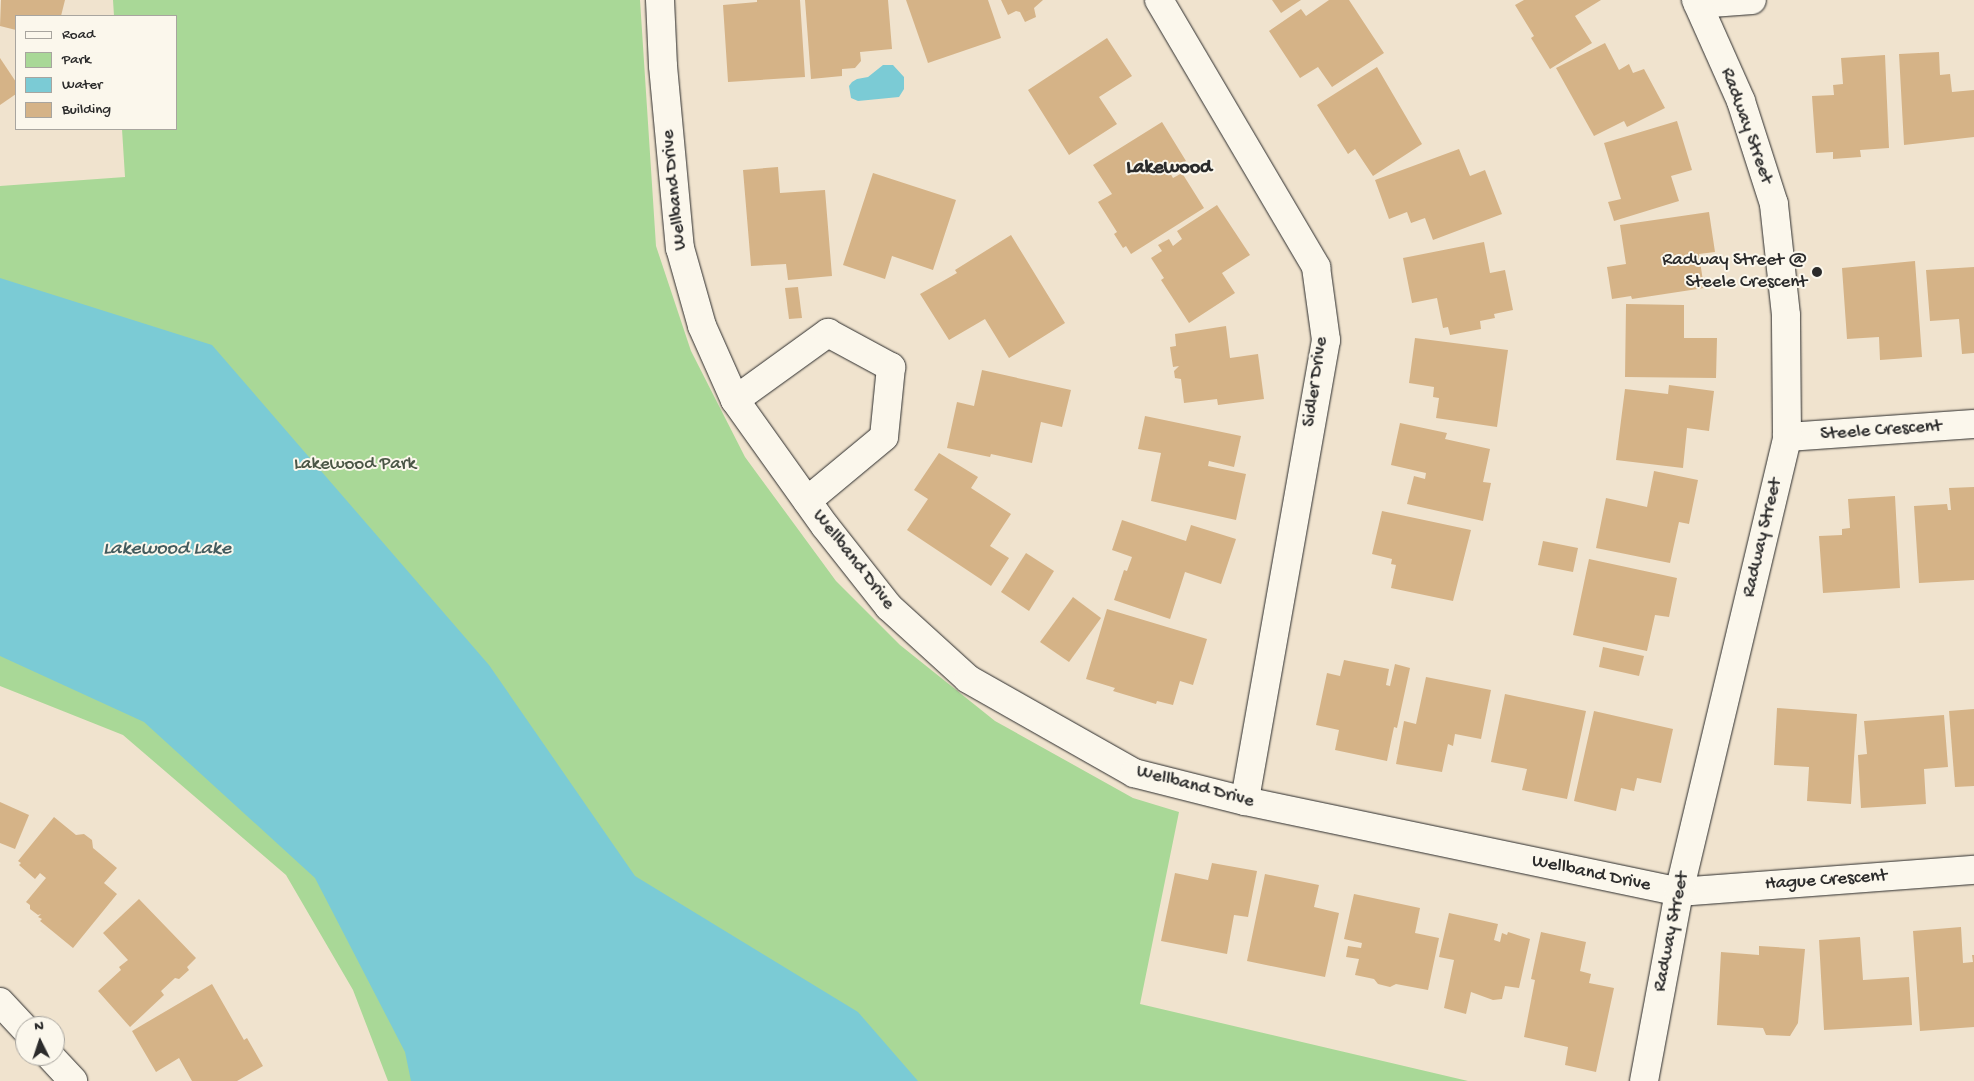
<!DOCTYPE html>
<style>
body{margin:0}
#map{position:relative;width:1974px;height:1081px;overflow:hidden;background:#f0e3ce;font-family:"Gochi Hand",sans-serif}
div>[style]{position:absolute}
.green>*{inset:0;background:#a9d897}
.water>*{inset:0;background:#7bcbd5}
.building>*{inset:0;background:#d5b387}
.roads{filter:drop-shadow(0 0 1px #2b2b2b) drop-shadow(0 0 1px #2b2b2b)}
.minor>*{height:28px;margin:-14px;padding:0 14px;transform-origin:14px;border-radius:14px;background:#fbf7ec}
.dots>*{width:14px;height:14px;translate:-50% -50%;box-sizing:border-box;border:2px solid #fbf7ec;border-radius:50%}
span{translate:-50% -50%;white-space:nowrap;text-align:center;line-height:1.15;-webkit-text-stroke:4px #fbf7ec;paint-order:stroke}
.street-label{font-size:19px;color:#2b2b2b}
.poi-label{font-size:19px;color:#2b2b2b}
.right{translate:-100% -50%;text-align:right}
.park-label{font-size:19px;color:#4a5646}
.neighbourhood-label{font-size:20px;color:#2b2b2b;font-weight:700}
.water-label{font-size:20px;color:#435b5e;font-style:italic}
.legend{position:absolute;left:15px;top:15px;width:162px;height:115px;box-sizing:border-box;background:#fbf7ec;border:1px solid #a8a59f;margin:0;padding:6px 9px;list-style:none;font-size:15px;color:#2b2b2b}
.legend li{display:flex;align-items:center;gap:10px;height:25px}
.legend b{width:25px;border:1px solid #a8a59f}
.north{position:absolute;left:15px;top:1016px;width:50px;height:50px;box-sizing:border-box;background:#fbf7ec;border:1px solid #a8a59f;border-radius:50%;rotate:356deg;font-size:14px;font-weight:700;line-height:20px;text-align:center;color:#2b2b2b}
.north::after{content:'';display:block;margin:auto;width:18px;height:22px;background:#2b2b2b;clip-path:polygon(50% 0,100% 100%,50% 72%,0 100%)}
</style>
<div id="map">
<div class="green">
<i style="clip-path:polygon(113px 0,640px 0,656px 246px,691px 351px,745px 457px,836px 581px,900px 645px,995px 721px,1133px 798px,1179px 812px,1140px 1004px,1468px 1081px,388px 1081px,353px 990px,286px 875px,123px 735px,0 686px,0 186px,125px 177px,122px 129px,176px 129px,176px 16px,114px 16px)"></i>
</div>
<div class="water">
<i style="clip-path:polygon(883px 65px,893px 65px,904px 77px,904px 89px,899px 97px,858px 101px,851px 98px,849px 86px,852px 82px,857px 79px,868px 77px)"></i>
<i style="clip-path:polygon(0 278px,212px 345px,489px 665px,635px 876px,858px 1012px,918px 1081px,411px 1081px,405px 1052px,315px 878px,144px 722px,0 656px)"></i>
</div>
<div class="building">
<i style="clip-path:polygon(1px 0,65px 0,61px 16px,16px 16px,16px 30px,0 26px)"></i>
<i style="clip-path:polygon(757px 0,800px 0,805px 77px,728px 82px,723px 5px,757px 2px)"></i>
<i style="clip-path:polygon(805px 0,888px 0,892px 49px,860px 52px,861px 61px,855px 68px,842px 69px,842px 76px,811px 79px)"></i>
<i style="clip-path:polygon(906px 0,988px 0,1001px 38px,928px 63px)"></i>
<i style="clip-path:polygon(1001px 0,1043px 0,1034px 8px,1036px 17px,1025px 22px,1020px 12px,1016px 11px,1008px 15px)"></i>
<i style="clip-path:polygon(1272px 0,1301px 0,1281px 13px)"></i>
<i style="clip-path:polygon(1329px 0,1349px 0,1384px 53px,1332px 87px,1318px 67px,1300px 78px,1269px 31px,1301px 9px,1306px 16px)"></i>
<i style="clip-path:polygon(1524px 0,1601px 0,1575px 16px,1592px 43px,1550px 69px,1531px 38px,1534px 36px,1515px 5px)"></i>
<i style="clip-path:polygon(1107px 38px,1132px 76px,1099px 97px,1117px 124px,1069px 155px,1028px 90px)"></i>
<i style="clip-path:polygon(1605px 43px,1619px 70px,1629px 64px,1633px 73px,1644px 69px,1665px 108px,1627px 127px,1624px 121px,1594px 136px,1556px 68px)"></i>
<i style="clip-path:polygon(1939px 52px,1940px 75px,1950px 74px,1952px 92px,1974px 90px,1974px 137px,1904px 145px,1899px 54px)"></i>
<i style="clip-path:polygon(1885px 55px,1889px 148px,1860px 150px,1861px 157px,1833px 159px,1833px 152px,1816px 153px,1812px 96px,1834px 95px,1833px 85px,1843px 84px,1841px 58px)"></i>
<i style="clip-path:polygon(0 58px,16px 82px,16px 94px,0 105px)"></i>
<i style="clip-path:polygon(1377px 67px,1422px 144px,1373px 176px,1355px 149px,1348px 154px,1317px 105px)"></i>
<i style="clip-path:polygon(1677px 121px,1692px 170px,1671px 176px,1679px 201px,1614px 221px,1608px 202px,1621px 199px,1604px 143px)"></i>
<i style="clip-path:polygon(1162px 122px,1186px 161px,1169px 171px,1173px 178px,1182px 173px,1204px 208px,1131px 254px,1126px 246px,1123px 248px,1114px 234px,1117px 232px,1098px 202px,1112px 194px,1093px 165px)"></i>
<i style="clip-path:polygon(1459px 149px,1470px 176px,1485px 170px,1502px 214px,1433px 240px,1425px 218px,1411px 223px,1407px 212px,1389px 219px,1375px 180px)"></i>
<i style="clip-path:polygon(778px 167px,780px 193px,825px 190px,832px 276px,788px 280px,786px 264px,751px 266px,743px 170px)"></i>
<i style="clip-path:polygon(873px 173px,956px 200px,933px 270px,892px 256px,885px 279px,843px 265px)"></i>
<i style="clip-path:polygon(1217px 205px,1250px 255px,1222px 273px,1235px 293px,1189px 323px,1161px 280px,1164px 278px,1151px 258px,1162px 251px,1158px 245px,1169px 239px,1173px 246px,1182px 239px,1177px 231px)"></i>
<i style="clip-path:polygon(1709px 212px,1715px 252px,1699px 254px,1704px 288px,1632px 299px,1631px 296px,1612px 299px,1607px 267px,1626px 264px,1620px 225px)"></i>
<i style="clip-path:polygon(1011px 235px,1065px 323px,1009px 358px,985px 319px,949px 340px,920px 294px,957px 273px,955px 270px)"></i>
<i style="clip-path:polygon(1484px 242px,1490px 273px,1505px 270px,1513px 310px,1494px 314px,1495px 318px,1480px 321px,1481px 329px,1450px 335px,1448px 327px,1443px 328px,1437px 298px,1412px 303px,1403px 258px)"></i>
<i style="clip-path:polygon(1915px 261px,1922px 357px,1880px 360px,1879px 337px,1847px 339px,1842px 268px)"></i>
<i style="clip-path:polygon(1974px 267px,1974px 353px,1962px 354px,1959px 319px,1930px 321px,1926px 270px)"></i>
<i style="clip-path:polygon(798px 287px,802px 318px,789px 319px,785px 288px)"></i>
<i style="clip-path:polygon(1626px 304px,1684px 305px,1684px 338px,1717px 338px,1716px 378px,1625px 377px)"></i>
<i style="clip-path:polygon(1226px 326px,1230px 358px,1258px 354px,1264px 399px,1218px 405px,1217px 399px,1184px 403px,1181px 379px,1175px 378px,1174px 371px,1179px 366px,1173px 367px,1170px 347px,1176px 346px,1175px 334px)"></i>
<i style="clip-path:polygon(1415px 338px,1508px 350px,1497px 427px,1436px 418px,1439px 398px,1433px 397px,1434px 387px,1409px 383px)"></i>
<i style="clip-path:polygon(982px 370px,1071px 390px,1062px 427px,1041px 422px,1032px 463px,991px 454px,990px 457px,947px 448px,957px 402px,974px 406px)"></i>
<i style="clip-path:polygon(1669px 385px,1714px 391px,1709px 431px,1687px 428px,1683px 468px,1616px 460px,1625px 389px,1668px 394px)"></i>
<i style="clip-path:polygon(1145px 416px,1241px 436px,1234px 467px,1209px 461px,1208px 466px,1246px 474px,1236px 520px,1151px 501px,1161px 453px,1138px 449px)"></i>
<i style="clip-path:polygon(1400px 423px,1447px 433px,1445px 439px,1490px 449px,1483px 482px,1491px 483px,1483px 521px,1407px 504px,1414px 476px,1425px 479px,1426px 473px,1391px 465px)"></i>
<i style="clip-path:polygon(939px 453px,978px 477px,971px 488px,1011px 514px,990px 546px,1009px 558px,991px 586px,907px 530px,928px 499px,914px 490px)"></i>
<i style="clip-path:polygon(1654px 471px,1698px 480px,1689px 524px,1679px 522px,1670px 563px,1596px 548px,1606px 498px,1647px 507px)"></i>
<i style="clip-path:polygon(1974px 487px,1974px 580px,1919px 583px,1914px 506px,1947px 504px,1948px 510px,1951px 510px,1949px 488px)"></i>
<i style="clip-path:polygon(1895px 496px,1900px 588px,1823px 593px,1819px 536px,1842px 535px,1842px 529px,1850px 528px,1848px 499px)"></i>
<i style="clip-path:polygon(1382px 511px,1471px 530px,1453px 601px,1391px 588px,1396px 565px,1391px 564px,1392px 559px,1372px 554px)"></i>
<i style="clip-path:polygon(1122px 520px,1186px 541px,1191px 525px,1236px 539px,1221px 584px,1185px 572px,1170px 619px,1114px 600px,1124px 570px,1127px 571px,1132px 557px,1112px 550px)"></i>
<i style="clip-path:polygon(1543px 541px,1578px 548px,1573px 572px,1538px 565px)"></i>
<i style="clip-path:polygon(1026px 553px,1054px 571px,1029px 611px,1001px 592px)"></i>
<i style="clip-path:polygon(1589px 559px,1677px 578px,1669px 617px,1655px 615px,1647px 651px,1573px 635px)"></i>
<i style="clip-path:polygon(1073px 597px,1101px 618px,1069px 662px,1040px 642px)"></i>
<i style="clip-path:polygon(1107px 609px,1207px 639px,1193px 685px,1180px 681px,1173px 705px,1157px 701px,1156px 704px,1113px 691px,1115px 688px,1086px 679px)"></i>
<i style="clip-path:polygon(1603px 647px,1644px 656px,1639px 676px,1599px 667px)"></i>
<i style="clip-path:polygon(1344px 660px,1389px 669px,1386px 685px,1390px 686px,1395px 664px,1410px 668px,1397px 728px,1394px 727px,1387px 761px,1335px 750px,1339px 730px,1316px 725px,1327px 673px,1340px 676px)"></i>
<i style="clip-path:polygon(1426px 677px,1491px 690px,1481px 739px,1455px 734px,1453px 746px,1448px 744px,1442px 772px,1396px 764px,1404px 721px,1416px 724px)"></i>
<i style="clip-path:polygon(1505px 694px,1586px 711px,1567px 799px,1522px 790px,1527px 769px,1491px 762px)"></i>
<i style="clip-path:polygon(1777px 708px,1857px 714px,1851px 804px,1807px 801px,1809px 767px,1774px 765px)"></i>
<i style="clip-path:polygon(1974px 709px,1974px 786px,1955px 787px,1949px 711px)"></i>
<i style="clip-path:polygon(1594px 711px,1673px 729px,1661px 783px,1637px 778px,1634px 791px,1621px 788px,1616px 811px,1574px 801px)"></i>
<i style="clip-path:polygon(1944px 715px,1948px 767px,1924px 769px,1926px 804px,1861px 808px,1858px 755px,1867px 754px,1864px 721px)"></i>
<i style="clip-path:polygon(0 802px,29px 815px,15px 849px,0 843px)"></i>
<i style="clip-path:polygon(54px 817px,76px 835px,84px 834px,92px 840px,93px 848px,117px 868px,104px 883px,117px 894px,73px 948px,40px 921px,42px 919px,38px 917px,41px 914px,38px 915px,30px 909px,30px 905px,26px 902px,46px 878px,40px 873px,35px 879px,19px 865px,21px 863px,18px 861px)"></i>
<i style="clip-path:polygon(1212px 863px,1257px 871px,1248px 917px,1234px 915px,1227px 954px,1161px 941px,1175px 873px,1208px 880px)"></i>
<i style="clip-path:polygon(1265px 874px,1319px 885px,1314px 907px,1339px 913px,1325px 977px,1247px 961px)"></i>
<i style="clip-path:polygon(1354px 894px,1420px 908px,1415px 933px,1439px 938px,1428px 990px,1396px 984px,1390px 987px,1378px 984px,1374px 979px,1355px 975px,1359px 959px,1346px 957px,1348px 946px,1361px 948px,1362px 943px,1344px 939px)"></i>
<i style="clip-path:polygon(139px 899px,196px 958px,187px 967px,189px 970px,179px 979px,175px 978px,161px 991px,164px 995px,130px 1027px,98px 991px,121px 970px,119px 967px,128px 960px,103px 933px)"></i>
<i style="clip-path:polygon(1449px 913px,1498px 924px,1494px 940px,1500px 942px,1502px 933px,1507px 935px,1508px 932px,1530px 939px,1519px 988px,1505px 986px,1502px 999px,1493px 1000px,1471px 992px,1466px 1014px,1444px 1008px,1454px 960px,1439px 957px)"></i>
<i style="clip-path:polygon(1961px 927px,1963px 963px,1973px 962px,1972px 955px,1974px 955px,1974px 1027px,1920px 1031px,1913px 931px)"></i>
<i style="clip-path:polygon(1541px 932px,1586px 942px,1580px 971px,1591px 974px,1589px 983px,1614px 988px,1596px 1072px,1565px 1065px,1568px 1047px,1524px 1037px,1535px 980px,1531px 979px)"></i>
<i style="clip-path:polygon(1860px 937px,1863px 980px,1909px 977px,1912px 1025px,1824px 1030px,1819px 940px)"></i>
<i style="clip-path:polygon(1759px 946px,1805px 949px,1798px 1023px,1790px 1036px,1766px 1035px,1763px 1028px,1717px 1025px,1721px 952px,1759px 955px)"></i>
<i style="clip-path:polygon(212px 984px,244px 1040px,247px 1038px,263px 1066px,237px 1081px,192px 1081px,179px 1058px,156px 1072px,132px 1031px)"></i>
</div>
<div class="roads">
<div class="minor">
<i style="left:660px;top:0;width:66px;rotate:87.4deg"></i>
<i style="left:663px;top:66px;width:183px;rotate:84.7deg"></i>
<i style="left:680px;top:248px;width:81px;rotate:74.2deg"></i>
<i style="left:702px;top:326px;width:81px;rotate:66deg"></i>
<i style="left:735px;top:400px;width:155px;rotate:54.5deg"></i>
<i style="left:825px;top:526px;width:103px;rotate:51.7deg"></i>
<i style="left:889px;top:607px;width:107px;rotate:42.3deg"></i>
<i style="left:968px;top:679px;width:191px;rotate:29.5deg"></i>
<i style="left:1134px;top:773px;width:114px;rotate:14.2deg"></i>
<i style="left:1245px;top:801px;width:443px;rotate:11.8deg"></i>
<i style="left:1679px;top:892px;width:296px;rotate:-4.3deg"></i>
<i style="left:1159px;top:0;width:310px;rotate:59.5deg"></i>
<i style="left:1316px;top:267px;width:74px;rotate:82.2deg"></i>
<i style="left:1326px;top:340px;width:468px;rotate:100deg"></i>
<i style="left:1698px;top:4px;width:54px;rotate:-4.2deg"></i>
<i style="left:735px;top:400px;width:115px;rotate:-35.8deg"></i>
<i style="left:828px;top:333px;width:72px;rotate:28.4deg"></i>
<i style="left:891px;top:367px;width:70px;rotate:95.7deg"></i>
<i style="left:884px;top:437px;width:100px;rotate:140.3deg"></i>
<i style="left:1787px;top:437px;width:187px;rotate:-4deg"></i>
<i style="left:0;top:1002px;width:37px;rotate:47deg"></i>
<i style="left:50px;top:1056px;width:34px;rotate:47deg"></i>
<i style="left:1644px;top:1081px;width:192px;rotate:-79.5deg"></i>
<i style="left:1679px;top:892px;width:468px;rotate:-76.6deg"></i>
<i style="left:1787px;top:437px;width:122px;rotate:-90.5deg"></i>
<i style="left:1786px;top:315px;width:112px;rotate:-96.2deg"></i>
<i style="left:1774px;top:204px;width:108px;rotate:-107.8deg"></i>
<i style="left:1741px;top:101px;width:111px;rotate:-114deg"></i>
</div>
</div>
<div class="dots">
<i style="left:1817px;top:272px;background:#2b2b2b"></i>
</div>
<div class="street-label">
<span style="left:1746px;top:126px;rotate:70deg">Radway Street</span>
<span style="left:675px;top:190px;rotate:-96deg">Wellband Drive</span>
<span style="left:1316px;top:382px;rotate:-82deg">Sidler Drive</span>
<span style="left:1881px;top:431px;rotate:-4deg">Steele Crescent</span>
<span style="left:1763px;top:538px;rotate:-77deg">Radway Street</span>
<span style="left:853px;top:560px;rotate:52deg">Wellband Drive</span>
<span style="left:1195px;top:787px;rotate:15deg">Wellband Drive</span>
<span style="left:1591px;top:874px;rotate:12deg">Wellband Drive</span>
<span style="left:1826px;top:881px;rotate:-4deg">Hague Crescent</span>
<span style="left:1672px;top:932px;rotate:-79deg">Radway Street</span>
</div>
<div class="poi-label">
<span class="right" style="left:1807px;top:272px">Radway Street @<br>Steele Crescent</span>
</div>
<div class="park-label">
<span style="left:355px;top:465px">Lakewood Park</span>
</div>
<div class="neighbourhood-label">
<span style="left:1169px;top:168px">Lakewood</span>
</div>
<div class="water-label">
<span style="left:167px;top:549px">Lakewood Lake</span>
</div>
<ul class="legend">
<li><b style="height:6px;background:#fbf7ec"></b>Road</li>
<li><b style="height:14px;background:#a9d897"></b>Park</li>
<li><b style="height:14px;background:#7bcbd5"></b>Water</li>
<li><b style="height:14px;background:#d5b387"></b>Building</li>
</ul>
<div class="north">N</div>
</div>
